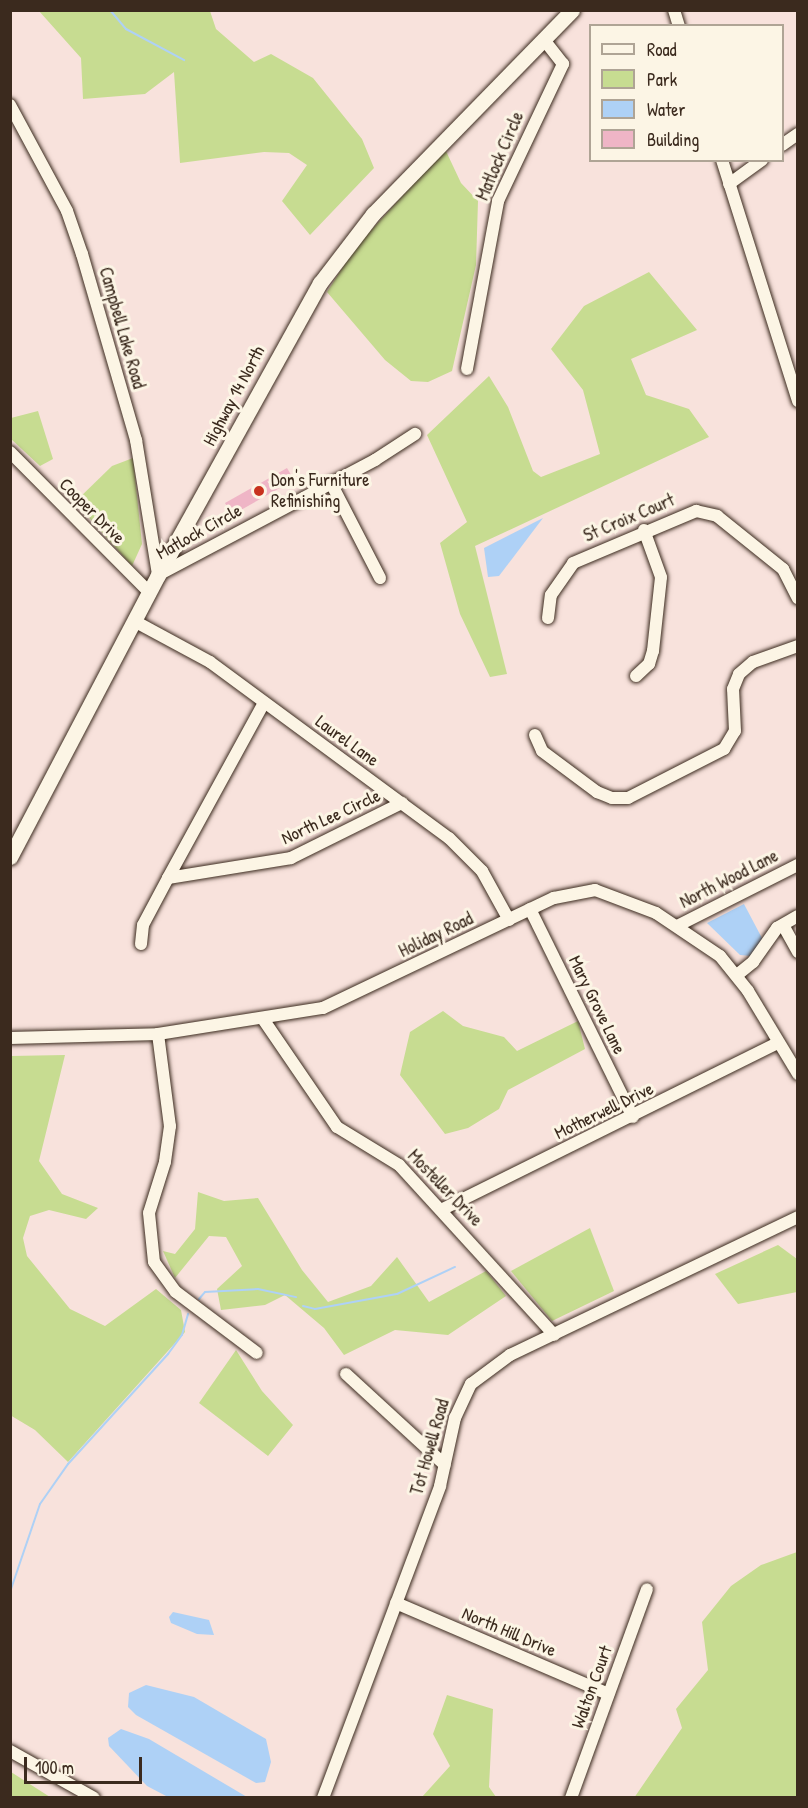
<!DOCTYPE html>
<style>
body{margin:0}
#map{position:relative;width:808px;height:1808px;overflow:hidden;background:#f8e2dc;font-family:"Patrick Hand",sans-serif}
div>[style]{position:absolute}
.green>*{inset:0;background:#c7dc91}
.water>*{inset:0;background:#aed1f6}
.stream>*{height:2px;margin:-1px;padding:0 1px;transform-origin:1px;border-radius:1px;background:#aed1f6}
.building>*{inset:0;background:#efb5c6}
.roads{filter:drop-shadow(0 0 2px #3b2a1e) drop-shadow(0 0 2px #3b2a1e)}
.minor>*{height:12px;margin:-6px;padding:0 6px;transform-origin:6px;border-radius:6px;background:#fcf5e5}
.major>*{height:15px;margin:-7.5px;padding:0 7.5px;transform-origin:7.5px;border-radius:7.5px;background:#fcf5e5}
.dots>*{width:16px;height:16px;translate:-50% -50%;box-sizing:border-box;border:3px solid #fcf5e5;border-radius:50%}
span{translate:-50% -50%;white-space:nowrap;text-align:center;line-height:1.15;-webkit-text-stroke:6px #fcf5e5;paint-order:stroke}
.street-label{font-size:18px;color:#3b2a1e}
.poi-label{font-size:18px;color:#3b2a1e}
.left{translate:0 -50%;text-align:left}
.frame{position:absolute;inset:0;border:12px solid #3b2a1e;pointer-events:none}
.legend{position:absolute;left:589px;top:24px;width:195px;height:138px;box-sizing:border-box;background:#fcf5e5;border:2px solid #afa495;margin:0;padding:8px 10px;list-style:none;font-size:18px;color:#3b2a1e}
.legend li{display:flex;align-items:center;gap:12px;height:30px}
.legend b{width:30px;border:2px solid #afa495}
.scale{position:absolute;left:24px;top:1757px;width:118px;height:27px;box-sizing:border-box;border:3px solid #3b2a1e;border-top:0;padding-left:8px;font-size:18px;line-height:21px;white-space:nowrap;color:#3b2a1e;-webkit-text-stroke:4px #fcf5e5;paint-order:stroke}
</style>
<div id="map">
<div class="green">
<i style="clip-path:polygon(39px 11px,210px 11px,216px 29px,254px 62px,271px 54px,313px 78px,362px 139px,374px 168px,310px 235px,282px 201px,307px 165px,289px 153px,264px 152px,180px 163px,174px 72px,145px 94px,83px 99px,81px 58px)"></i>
<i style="clip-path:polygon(445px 149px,461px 183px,478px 201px,476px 265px,452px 371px,428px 382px,411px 381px,385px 360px,327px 292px,355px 248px)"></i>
<i style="clip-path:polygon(649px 272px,697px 330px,631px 359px,646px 395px,689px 409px,709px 437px,475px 546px,507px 674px,490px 677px,460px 614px,440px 543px,467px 522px,427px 435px,489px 376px,508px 407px,533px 471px,541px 477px,600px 454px,583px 390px,551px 349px,584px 306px)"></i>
<i style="clip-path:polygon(38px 411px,53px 459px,40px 466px,10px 438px,11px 418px)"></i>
<i style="clip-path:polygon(133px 458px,142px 544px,132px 566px,75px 502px,112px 466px)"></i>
<i style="clip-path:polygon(443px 1011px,463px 1026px,504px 1037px,517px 1051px,578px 1021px,585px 1049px,508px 1090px,499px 1109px,468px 1128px,445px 1134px,400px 1075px,410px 1032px)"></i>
<i style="clip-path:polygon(65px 1055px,39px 1161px,62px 1194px,98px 1208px,86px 1219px,49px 1210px,30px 1216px,23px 1238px,27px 1256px,70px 1309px,105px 1326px,156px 1289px,181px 1310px,185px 1332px,68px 1462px,35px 1430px,10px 1415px,11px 1056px)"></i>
<i style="clip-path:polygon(198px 1192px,224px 1201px,258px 1198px,302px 1270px,328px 1302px,371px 1286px,397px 1257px,429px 1302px,486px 1271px,506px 1296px,448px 1335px,395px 1330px,344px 1355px,324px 1328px,285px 1295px,265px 1305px,221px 1310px,217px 1289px,242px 1266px,226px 1237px,209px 1236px,175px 1278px,163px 1251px,175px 1254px,195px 1229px)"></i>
<i style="clip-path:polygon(590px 1228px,614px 1291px,552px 1321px,511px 1271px)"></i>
<i style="clip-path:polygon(778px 1245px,797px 1259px,797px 1292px,738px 1304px,715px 1274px)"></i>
<i style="clip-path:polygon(236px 1350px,262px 1391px,293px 1425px,268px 1456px,199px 1403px)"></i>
<i style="clip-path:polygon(797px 1552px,797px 1797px,634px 1798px,682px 1728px,676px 1709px,708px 1670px,702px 1622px,731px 1586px,761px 1565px)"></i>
<i style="clip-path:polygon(447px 1695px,493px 1709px,489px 1787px,496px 1797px,422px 1797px,450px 1766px,433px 1734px)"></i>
<i style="clip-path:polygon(11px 1772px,50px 1797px,11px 1797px)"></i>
</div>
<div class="water">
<i style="clip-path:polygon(543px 518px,499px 576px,488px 577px,484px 548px)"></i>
<i style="clip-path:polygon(744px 904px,763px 940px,751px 956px,740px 955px,707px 923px)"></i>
<i style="clip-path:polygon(173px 1612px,209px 1620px,214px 1635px,197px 1634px,171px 1623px,169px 1617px)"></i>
<i style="clip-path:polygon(146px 1685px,194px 1697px,266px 1739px,271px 1762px,265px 1782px,256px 1783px,136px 1715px,128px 1707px,129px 1693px)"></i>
<i style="clip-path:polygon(121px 1729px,149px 1739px,247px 1797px,168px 1797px,147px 1786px,109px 1746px,108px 1738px)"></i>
</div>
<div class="stream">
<i style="left:110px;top:10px;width:25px;rotate:50deg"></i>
<i style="left:126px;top:29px;width:66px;rotate:28.1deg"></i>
<i style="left:199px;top:1299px;width:9px;rotate:-49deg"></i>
<i style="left:205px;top:1292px;width:53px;rotate:-3.2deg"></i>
<i style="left:258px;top:1289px;width:39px;rotate:12deg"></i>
<i style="left:303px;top:1306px;width:12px;rotate:14deg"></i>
<i style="left:315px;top:1309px;width:83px;rotate:-10.4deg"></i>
<i style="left:397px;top:1294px;width:64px;rotate:-25deg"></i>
<i style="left:10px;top:1592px;width:93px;rotate:-71.2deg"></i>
<i style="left:40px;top:1504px;width:49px;rotate:-55deg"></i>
<i style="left:68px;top:1464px;width:149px;rotate:-47.7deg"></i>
<i style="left:168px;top:1354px;width:24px;rotate:-54deg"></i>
<i style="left:182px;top:1335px;width:22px;rotate:-74deg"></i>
</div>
<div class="building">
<i style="clip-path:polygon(287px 468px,294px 480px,232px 515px,225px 503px)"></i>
</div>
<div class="roads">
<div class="minor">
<i style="left:674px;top:10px;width:17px;rotate:73deg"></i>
<i style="left:10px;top:105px;width:120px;rotate:61.7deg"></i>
<i style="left:67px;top:211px;width:46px;rotate:70.8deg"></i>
<i style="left:82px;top:254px;width:194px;rotate:73.8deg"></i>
<i style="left:136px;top:440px;width:137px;rotate:80.7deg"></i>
<i style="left:158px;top:575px;width:246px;rotate:-27.9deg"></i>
<i style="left:375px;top:460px;width:48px;rotate:-33deg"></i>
<i style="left:782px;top:145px;width:19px;rotate:-35deg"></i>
<i style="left:722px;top:160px;width:253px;rotate:72.5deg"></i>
<i style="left:729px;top:184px;width:41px;rotate:-36deg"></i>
<i style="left:467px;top:369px;width:171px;rotate:-79.5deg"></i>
<i style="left:498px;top:201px;width:152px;rotate:-64.6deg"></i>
<i style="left:563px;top:64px;width:31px;rotate:-128deg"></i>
<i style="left:10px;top:452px;width:199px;rotate:45.2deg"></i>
<i style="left:331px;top:483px;width:107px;rotate:62.7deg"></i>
<i style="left:548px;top:618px;width:23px;rotate:-83deg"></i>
<i style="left:551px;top:595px;width:39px;rotate:-55deg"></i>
<i style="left:573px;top:563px;width:134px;rotate:-22.9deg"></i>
<i style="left:696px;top:511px;width:22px;rotate:13deg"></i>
<i style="left:717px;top:516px;width:85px;rotate:38.8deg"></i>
<i style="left:783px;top:569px;width:33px;rotate:63deg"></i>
<i style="left:136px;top:622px;width:84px;rotate:28.4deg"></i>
<i style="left:210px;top:662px;width:297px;rotate:36.4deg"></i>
<i style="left:449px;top:838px;width:47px;rotate:45deg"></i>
<i style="left:482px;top:871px;width:56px;rotate:61.1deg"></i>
<i style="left:636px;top:676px;width:18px;rotate:-43deg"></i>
<i style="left:649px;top:664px;width:14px;rotate:-73deg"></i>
<i style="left:653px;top:651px;width:74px;rotate:-83.8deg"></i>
<i style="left:661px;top:577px;width:50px;rotate:-109.9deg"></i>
<i style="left:535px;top:735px;width:17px;rotate:66deg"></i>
<i style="left:542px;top:751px;width:69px;rotate:36.7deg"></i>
<i style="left:597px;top:792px;width:16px;rotate:22deg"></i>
<i style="left:612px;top:798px;width:16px"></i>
<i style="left:628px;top:798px;width:108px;rotate:-27deg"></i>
<i style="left:724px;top:749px;width:21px;rotate:-59deg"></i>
<i style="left:735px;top:731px;width:42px;rotate:-92.7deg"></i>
<i style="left:733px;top:689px;width:16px;rotate:-68deg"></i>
<i style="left:739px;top:674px;width:18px;rotate:-41deg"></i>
<i style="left:753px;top:662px;width:48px;rotate:-19.6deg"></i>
<i style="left:168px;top:878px;width:200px;rotate:-61.3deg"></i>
<i style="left:530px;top:909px;width:232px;rotate:63.7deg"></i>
<i style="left:783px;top:925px;width:31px;rotate:61deg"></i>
<i style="left:677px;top:926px;width:136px;rotate:-26.8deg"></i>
<i style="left:141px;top:944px;width:19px;rotate:-84deg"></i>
<i style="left:143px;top:925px;width:53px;rotate:-62deg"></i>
<i style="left:168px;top:878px;width:125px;rotate:-9.2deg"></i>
<i style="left:291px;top:858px;width:124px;rotate:-26.4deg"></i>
<i style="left:737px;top:975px;width:21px;rotate:-39deg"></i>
<i style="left:753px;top:962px;width:42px;rotate:-54.8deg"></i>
<i style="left:777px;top:928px;width:24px;rotate:-30deg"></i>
<i style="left:263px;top:1019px;width:131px;rotate:55.6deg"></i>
<i style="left:337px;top:1127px;width:73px;rotate:31.5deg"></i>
<i style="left:399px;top:1165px;width:230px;rotate:47.6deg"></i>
<i style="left:158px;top:1034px;width:93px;rotate:82.6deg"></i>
<i style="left:170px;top:1126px;width:36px;rotate:98deg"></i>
<i style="left:165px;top:1162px;width:53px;rotate:107.4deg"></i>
<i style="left:149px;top:1213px;width:49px;rotate:84.2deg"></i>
<i style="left:154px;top:1262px;width:37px;rotate:54deg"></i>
<i style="left:176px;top:1292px;width:101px;rotate:37deg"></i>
<i style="left:10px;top:1038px;width:148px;rotate:-1.5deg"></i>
<i style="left:158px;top:1034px;width:167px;rotate:-9deg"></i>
<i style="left:323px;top:1008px;width:256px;rotate:-25.5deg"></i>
<i style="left:554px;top:898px;width:42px;rotate:-11deg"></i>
<i style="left:595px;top:890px;width:65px;rotate:20.7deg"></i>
<i style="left:656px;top:913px;width:77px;rotate:33.9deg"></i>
<i style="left:720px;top:956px;width:45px;rotate:51.3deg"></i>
<i style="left:748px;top:991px;width:97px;rotate:58.9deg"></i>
<i style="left:443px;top:1209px;width:374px;rotate:-26.4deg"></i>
<i style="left:346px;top:1374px;width:134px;rotate:42.6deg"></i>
<i style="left:396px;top:1603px;width:231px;rotate:23.2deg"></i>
<i style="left:10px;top:1751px;width:96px;rotate:29.2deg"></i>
<i style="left:323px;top:1798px;width:333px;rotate:-69.4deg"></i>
<i style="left:440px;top:1486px;width:70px;rotate:-77.6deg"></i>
<i style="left:455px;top:1418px;width:38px;rotate:-65deg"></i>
<i style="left:471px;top:1384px;width:49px;rotate:-36.6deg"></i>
<i style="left:510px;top:1355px;width:319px;rotate:-25.6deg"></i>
<i style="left:571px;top:1798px;width:222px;rotate:-70deg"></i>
</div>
<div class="major">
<i style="left:10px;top:857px;width:318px;rotate:-62.3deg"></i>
<i style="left:158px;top:575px;width:334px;rotate:-61deg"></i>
<i style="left:320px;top:283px;width:87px;rotate:-52.5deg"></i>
<i style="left:373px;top:214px;width:285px;rotate:-45.7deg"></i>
</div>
</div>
<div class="dots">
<i style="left:259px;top:491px;background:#c8321e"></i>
</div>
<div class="street-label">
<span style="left:500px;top:156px;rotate:-67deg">Matlock Circle</span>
<span style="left:122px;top:328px;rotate:74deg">Campbell Lake Road</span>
<span style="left:234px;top:396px;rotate:-62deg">Highway 14 North</span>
<span style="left:92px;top:511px;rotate:45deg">Cooper Drive</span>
<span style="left:629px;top:518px;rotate:-23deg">St Croix Court</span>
<span style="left:199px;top:532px;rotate:-29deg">Matlock Circle</span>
<span style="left:347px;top:741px;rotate:36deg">Laurel Lane</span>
<span style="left:331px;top:817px;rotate:-25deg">North Lee Circle</span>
<span style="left:729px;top:879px;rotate:-27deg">North Wood Lane</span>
<span style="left:436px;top:935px;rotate:-26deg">Holiday Road</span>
<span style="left:597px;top:1005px;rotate:64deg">Mary Grove Lane</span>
<span style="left:604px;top:1111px;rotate:-26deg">Motherwell Drive</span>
<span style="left:445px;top:1188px;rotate:46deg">Mosteller Drive</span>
<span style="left:430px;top:1447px;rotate:-74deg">Tot Howell Road</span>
<span style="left:509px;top:1632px;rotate:23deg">North Hill Drive</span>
<span style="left:592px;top:1687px;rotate:-70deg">Walton Court</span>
</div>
<div class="poi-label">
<span class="left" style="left:271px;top:491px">Don's Furniture<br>Refinishing</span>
</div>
<div class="frame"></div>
<ul class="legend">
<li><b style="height:8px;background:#fcf5e5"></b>Road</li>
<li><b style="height:16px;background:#c7dc91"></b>Park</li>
<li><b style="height:16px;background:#aed1f6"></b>Water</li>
<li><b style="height:16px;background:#efb5c6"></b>Building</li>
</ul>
<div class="scale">100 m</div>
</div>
